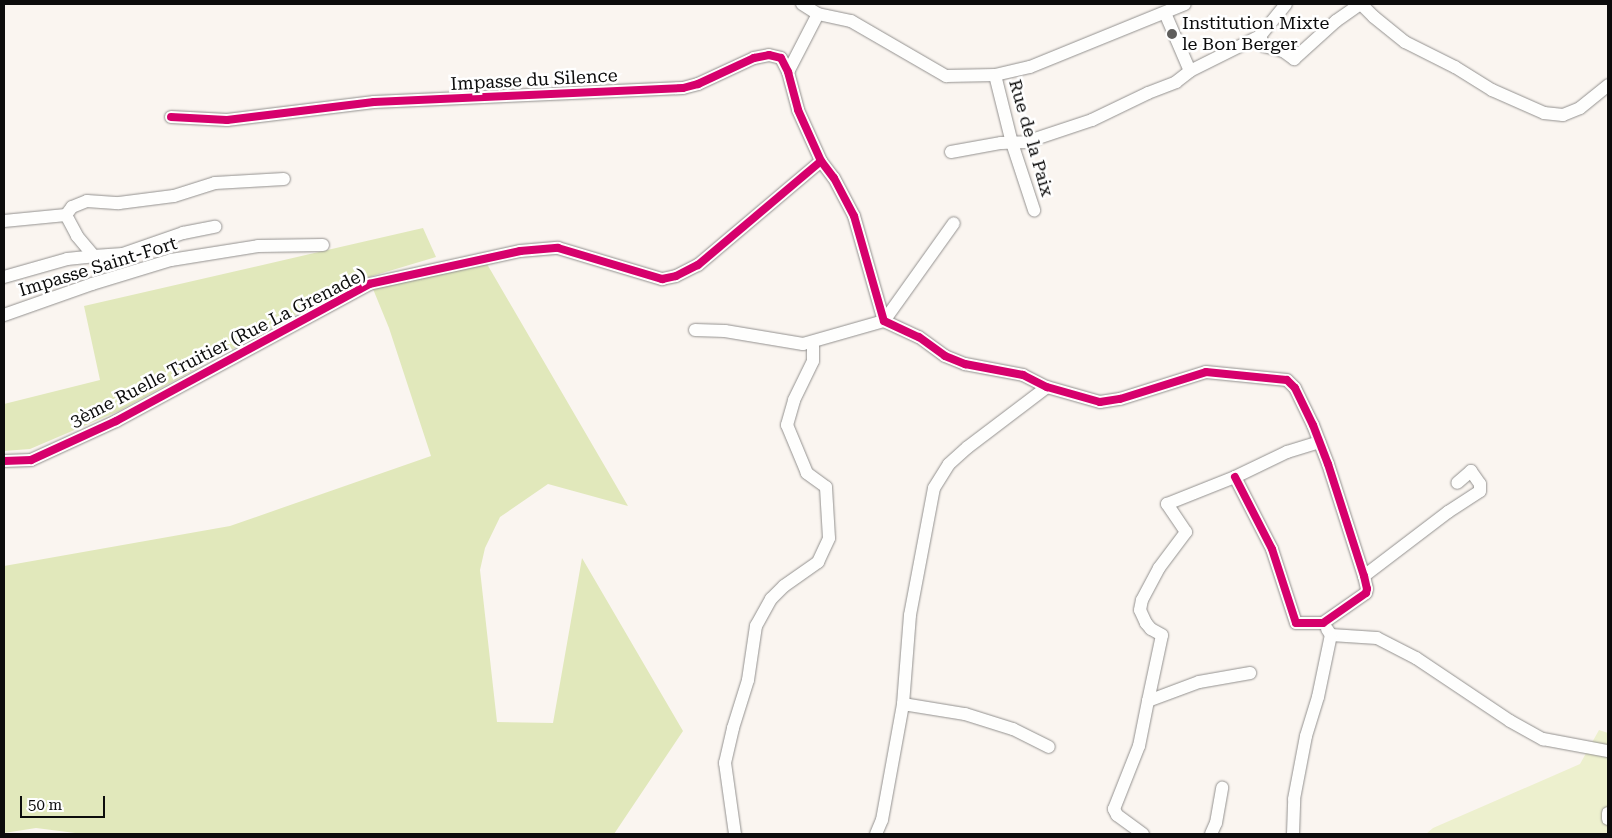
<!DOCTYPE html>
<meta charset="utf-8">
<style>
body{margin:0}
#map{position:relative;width:1612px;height:838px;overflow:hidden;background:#faf5f0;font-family:"Roboto Serif",serif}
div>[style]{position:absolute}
.green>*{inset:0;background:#edf0ce}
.forest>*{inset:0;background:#e1e8bb}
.roads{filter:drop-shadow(0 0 1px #93918f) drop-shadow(0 0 1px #93918f)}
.street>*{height:12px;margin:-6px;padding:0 6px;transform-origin:6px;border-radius:6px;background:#fefefd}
.cycleway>*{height:8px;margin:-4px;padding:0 4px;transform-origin:4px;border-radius:4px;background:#d6006c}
.dots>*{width:14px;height:14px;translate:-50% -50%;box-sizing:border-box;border:2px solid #fff;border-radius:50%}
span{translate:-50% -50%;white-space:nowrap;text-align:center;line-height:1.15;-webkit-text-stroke:5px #fff;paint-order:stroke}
.poi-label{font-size:18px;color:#0c0c0c}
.left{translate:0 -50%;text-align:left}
.street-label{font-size:18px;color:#0c0c0c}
.frame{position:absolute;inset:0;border:5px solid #0c0c0c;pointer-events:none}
.scale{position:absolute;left:20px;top:796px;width:85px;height:22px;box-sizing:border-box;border:2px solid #0c0c0c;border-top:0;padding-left:6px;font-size:15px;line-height:18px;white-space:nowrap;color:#0c0c0c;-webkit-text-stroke:4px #fff;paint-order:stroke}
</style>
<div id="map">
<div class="green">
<i style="clip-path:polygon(1599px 730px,1608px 733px,1608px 834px,1426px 834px,1433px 828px,1580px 764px)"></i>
</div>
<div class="forest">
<i style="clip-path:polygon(423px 228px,436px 257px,359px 280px,119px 411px,30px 449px,4px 451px,4px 404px,100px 380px,84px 306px)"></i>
<i style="clip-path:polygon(487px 264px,628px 506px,548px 484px,500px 517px,485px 548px,480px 570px,497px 722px,553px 723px,582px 558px,683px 731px,614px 834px,83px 834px,36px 828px,4px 833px,4px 566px,230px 526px,431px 456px,389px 328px,373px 289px)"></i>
</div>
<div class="roads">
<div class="street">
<i style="left:802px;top:4px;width:19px;rotate:32deg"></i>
<i style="left:818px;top:14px;width:34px;rotate:12deg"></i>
<i style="left:851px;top:21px;width:110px;rotate:30.1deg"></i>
<i style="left:946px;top:76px;width:49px;rotate:-1.2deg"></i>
<i style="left:995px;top:75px;width:36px;rotate:-13deg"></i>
<i style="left:1030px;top:67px;width:167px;rotate:-22.1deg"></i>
<i style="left:1361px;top:4px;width:18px;rotate:45deg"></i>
<i style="left:1374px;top:17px;width:40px;rotate:39deg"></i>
<i style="left:1405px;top:42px;width:56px;rotate:26.6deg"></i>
<i style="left:1455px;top:67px;width:44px;rotate:31.9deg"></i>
<i style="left:1492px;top:90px;width:57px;rotate:23.9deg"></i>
<i style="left:1544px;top:113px;width:19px;rotate:6deg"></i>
<i style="left:1563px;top:115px;width:18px;rotate:-22deg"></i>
<i style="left:1580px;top:108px;width:36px;rotate:-39deg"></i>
<i style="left:1165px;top:13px;width:63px;rotate:66.7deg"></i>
<i style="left:1260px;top:36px;width:11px;rotate:68deg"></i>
<i style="left:1264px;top:46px;width:20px;rotate:15deg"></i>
<i style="left:1283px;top:51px;width:14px;rotate:36deg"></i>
<i style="left:1294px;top:59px;width:57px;rotate:-42.1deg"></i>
<i style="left:1336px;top:21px;width:29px;rotate:-35deg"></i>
<i style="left:788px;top:72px;width:65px;rotate:-62.7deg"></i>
<i style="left:995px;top:75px;width:70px;rotate:76deg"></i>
<i style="left:1012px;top:143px;width:71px;rotate:71.8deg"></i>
<i style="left:171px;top:117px;width:56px;rotate:3.1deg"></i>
<i style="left:227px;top:120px;width:148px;rotate:-7deg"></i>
<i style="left:374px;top:102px;width:309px;rotate:-2.6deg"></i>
<i style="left:683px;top:88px;width:16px;rotate:-15deg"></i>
<i style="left:698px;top:84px;width:62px;rotate:-24.9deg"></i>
<i style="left:754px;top:58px;width:15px;rotate:-11deg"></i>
<i style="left:769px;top:55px;width:12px;rotate:14deg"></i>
<i style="left:781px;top:58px;width:16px;rotate:63deg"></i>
<i style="left:788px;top:72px;width:39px;rotate:75deg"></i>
<i style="left:798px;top:110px;width:56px;rotate:65.7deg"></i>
<i style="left:821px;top:161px;width:21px;rotate:53deg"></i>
<i style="left:834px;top:178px;width:43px;rotate:62.2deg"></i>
<i style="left:854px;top:216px;width:109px;rotate:74.1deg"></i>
<i style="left:884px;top:321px;width:38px;rotate:25deg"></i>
<i style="left:919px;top:337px;width:32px;rotate:36deg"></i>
<i style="left:945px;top:356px;width:22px;rotate:22deg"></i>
<i style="left:965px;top:364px;width:59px;rotate:10.7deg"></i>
<i style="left:1023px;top:375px;width:27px;rotate:27deg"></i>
<i style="left:1047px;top:387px;width:55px;rotate:15.8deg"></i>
<i style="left:1100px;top:402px;width:20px;rotate:-9deg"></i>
<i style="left:1120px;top:399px;width:90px;rotate:-17.4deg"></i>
<i style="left:1206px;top:372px;width:81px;rotate:5.6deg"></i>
<i style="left:1287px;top:380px;width:11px;rotate:45deg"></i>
<i style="left:1295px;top:388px;width:41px;rotate:64.1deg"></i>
<i style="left:1313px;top:425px;width:42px;rotate:69deg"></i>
<i style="left:1328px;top:464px;width:118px;rotate:72.2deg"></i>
<i style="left:1364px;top:576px;width:13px;rotate:77deg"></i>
<i style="left:1367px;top:589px;width:4px;rotate:104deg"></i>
<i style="left:1366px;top:593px;width:52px;rotate:145.1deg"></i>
<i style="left:1323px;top:623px;width:27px;rotate:180deg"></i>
<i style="left:1296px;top:623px;width:78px;rotate:-108deg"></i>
<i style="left:1272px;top:549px;width:81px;rotate:-117.2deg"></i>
<i style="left:951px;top:152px;width:51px;rotate:-10.2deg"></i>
<i style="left:1001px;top:143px;width:25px;rotate:-2deg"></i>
<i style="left:1026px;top:142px;width:70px;rotate:-18.4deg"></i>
<i style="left:1092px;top:120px;width:62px;rotate:-25.7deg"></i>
<i style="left:1148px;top:93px;width:30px;rotate:-21deg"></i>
<i style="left:1176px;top:82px;width:18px;rotate:-38deg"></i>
<i style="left:1190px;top:71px;width:78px;rotate:-26.6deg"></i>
<i style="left:1260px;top:36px;width:41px;rotate:-50.9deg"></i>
<i style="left:66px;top:215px;width:24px;rotate:62deg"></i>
<i style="left:77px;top:236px;width:26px;rotate:50deg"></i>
<i style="left:94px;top:256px;width:29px;rotate:-4deg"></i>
<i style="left:123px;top:254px;width:64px;rotate:-19.3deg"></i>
<i style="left:183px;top:233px;width:33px;rotate:-11deg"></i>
<i style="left:4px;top:221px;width:62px;rotate:-5.5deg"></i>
<i style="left:66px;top:215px;width:10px;rotate:-53deg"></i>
<i style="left:72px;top:207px;width:16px;rotate:-22deg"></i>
<i style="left:87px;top:201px;width:32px;rotate:4deg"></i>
<i style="left:119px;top:203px;width:55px;rotate:-7.3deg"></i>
<i style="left:174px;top:196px;width:43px;rotate:-17.6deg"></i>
<i style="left:215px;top:183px;width:69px;rotate:-3.3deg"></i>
<i style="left:4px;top:277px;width:66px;rotate:-15.9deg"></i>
<i style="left:67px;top:259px;width:27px;rotate:-6deg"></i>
<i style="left:4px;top:315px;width:93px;rotate:-19.4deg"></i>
<i style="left:92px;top:284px;width:83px;rotate:-16.9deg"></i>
<i style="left:171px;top:260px;width:88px;rotate:-9.1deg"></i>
<i style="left:258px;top:246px;width:65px;rotate:-0.9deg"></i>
<i style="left:695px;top:330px;width:30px;rotate:2deg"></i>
<i style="left:725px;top:331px;width:79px;rotate:9.5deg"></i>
<i style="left:803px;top:344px;width:84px;rotate:-15.9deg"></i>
<i style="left:884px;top:321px;width:120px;rotate:-54.5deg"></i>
<i style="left:4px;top:461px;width:27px;rotate:-2deg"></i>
<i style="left:31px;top:460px;width:94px;rotate:-24.6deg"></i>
<i style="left:116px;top:421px;width:288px;rotate:-28.4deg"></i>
<i style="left:369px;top:284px;width:155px;rotate:-12.3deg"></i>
<i style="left:520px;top:251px;width:38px;rotate:-5deg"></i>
<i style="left:558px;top:248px;width:109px;rotate:16.6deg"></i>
<i style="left:662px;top:279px;width:14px;rotate:-12deg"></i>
<i style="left:676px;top:276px;width:25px;rotate:-27deg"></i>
<i style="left:698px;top:265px;width:161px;rotate:-40.2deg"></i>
<i style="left:1364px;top:576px;width:106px;rotate:-37.3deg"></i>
<i style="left:1448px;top:512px;width:38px;rotate:-33deg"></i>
<i style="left:1480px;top:491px;width:7px;rotate:-90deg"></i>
<i style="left:1480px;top:484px;width:16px;rotate:-125deg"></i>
<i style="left:1471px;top:471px;width:18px;rotate:139deg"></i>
<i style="left:1331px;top:635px;width:46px;rotate:3.7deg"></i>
<i style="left:1377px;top:638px;width:44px;rotate:27.1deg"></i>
<i style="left:1416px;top:658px;width:113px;rotate:33.8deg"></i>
<i style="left:1510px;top:721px;width:38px;rotate:29deg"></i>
<i style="left:1543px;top:739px;width:66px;rotate:10.5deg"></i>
<i style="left:1148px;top:701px;width:67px;rotate:-78deg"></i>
<i style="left:1162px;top:635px;width:13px;rotate:-151deg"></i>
<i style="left:1151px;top:629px;width:8px;rotate:-130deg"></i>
<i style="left:1146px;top:623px;width:14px;rotate:-115deg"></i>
<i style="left:1140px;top:610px;width:10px;rotate:-79deg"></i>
<i style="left:1142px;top:600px;width:36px;rotate:-62deg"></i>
<i style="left:1159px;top:568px;width:45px;rotate:-53.1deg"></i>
<i style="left:1186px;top:532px;width:34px;rotate:-124deg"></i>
<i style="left:1167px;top:504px;width:73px;rotate:-21.7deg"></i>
<i style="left:1235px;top:477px;width:58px;rotate:-25.7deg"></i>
<i style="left:1287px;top:452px;width:34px;rotate:-17deg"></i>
<i style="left:903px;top:704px;width:63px;rotate:9.2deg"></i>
<i style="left:965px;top:714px;width:50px;rotate:17.4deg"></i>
<i style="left:1013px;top:729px;width:40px;rotate:26.6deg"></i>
<i style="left:1608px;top:813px;width:6px;rotate:90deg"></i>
<i style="left:735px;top:834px;width:72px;rotate:-98deg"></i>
<i style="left:725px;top:763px;width:36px;rotate:-77deg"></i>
<i style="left:733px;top:728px;width:50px;rotate:-72.6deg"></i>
<i style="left:748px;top:680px;width:55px;rotate:-81.6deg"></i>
<i style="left:756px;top:626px;width:31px;rotate:-61deg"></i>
<i style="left:771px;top:599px;width:18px;rotate:-45deg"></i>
<i style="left:784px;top:586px;width:42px;rotate:-35.2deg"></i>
<i style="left:818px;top:562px;width:26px;rotate:-65deg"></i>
<i style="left:829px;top:538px;width:51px;rotate:-93.4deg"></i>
<i style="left:826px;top:487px;width:24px;rotate:-144deg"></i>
<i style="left:807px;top:473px;width:52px;rotate:-112.6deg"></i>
<i style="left:787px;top:425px;width:26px;rotate:-74deg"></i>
<i style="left:794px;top:400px;width:43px;rotate:-64deg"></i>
<i style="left:813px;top:361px;width:19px;rotate:-90deg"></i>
<i style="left:876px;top:834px;width:15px;rotate:-67deg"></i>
<i style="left:882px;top:820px;width:118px;rotate:-79.7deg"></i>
<i style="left:903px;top:704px;width:89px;rotate:-85.5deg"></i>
<i style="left:910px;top:615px;width:129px;rotate:-79.3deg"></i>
<i style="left:934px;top:488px;width:28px;rotate:-58deg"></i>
<i style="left:949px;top:464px;width:25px;rotate:-42deg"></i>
<i style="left:968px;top:447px;width:99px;rotate:-37.2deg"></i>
<i style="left:1143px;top:834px;width:32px;rotate:-144deg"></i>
<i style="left:1117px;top:815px;width:7px;rotate:-117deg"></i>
<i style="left:1114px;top:809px;width:68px;rotate:-68.4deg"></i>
<i style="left:1139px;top:746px;width:46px;rotate:-78.7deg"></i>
<i style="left:1148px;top:701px;width:54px;rotate:-20.4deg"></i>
<i style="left:1199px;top:682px;width:52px;rotate:-10deg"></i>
<i style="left:1211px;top:834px;width:12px;rotate:-66deg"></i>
<i style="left:1216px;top:823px;width:36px;rotate:-80deg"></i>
<i style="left:1293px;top:834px;width:35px;rotate:-88deg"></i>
<i style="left:1294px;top:799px;width:64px;rotate:-79.2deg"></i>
<i style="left:1306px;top:736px;width:41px;rotate:-72.9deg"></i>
<i style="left:1318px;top:697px;width:63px;rotate:-78.2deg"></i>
<i style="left:1331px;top:635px;width:7px;rotate:-124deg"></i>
</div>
</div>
<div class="cycleway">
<i style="left:171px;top:117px;width:56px;rotate:3.1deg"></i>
<i style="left:227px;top:120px;width:148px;rotate:-7deg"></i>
<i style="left:374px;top:102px;width:309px;rotate:-2.6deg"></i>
<i style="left:683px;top:88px;width:16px;rotate:-15deg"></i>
<i style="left:698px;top:84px;width:62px;rotate:-24.9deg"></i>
<i style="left:754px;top:58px;width:15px;rotate:-11deg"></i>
<i style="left:769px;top:55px;width:12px;rotate:14deg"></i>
<i style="left:781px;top:58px;width:16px;rotate:63deg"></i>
<i style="left:788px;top:72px;width:39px;rotate:75deg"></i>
<i style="left:798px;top:110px;width:56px;rotate:65.7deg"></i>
<i style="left:821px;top:161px;width:21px;rotate:53deg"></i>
<i style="left:834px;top:178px;width:43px;rotate:62.2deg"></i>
<i style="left:854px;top:216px;width:109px;rotate:74.1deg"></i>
<i style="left:884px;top:321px;width:38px;rotate:25deg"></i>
<i style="left:919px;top:337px;width:32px;rotate:36deg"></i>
<i style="left:945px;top:356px;width:22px;rotate:22deg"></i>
<i style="left:965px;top:364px;width:59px;rotate:10.7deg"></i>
<i style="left:1023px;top:375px;width:27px;rotate:27deg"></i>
<i style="left:1047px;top:387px;width:55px;rotate:15.8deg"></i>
<i style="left:1100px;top:402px;width:20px;rotate:-9deg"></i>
<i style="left:1120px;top:399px;width:90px;rotate:-17.4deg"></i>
<i style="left:1206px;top:372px;width:81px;rotate:5.6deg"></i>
<i style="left:1287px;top:380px;width:11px;rotate:45deg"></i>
<i style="left:1295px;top:388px;width:41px;rotate:64.1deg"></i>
<i style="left:1313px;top:425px;width:42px;rotate:69deg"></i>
<i style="left:1328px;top:464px;width:118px;rotate:72.2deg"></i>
<i style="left:1364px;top:576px;width:13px;rotate:77deg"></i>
<i style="left:1367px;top:589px;width:4px;rotate:104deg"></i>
<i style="left:1366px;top:593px;width:52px;rotate:145.1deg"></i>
<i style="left:1323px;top:623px;width:27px;rotate:180deg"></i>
<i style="left:1296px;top:623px;width:78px;rotate:-108deg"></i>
<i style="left:1272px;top:549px;width:81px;rotate:-117.2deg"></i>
<i style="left:4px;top:461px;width:27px;rotate:-2deg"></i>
<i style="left:31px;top:460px;width:94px;rotate:-24.6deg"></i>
<i style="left:116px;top:421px;width:288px;rotate:-28.4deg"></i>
<i style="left:369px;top:284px;width:155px;rotate:-12.3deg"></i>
<i style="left:520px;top:251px;width:38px;rotate:-5deg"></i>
<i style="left:558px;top:248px;width:109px;rotate:16.6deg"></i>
<i style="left:662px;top:279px;width:14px;rotate:-12deg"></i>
<i style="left:676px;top:276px;width:25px;rotate:-27deg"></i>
<i style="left:698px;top:265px;width:161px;rotate:-40.2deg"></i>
</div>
<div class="dots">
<i style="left:1172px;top:34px;background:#5f5e5c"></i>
</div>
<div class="poi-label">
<span class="left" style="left:1182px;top:34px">Institution Mixte<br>le Bon Berger</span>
</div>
<div class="street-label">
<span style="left:534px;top:80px;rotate:-3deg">Impasse du Silence</span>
<span style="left:1031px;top:138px;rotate:74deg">Rue de la Paix</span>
<span style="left:98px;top:267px;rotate:-17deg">Impasse Saint-Fort</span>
<span style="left:218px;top:348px;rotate:-27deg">3ème Ruelle Truitier (Rue La Grenade)</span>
</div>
<div class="frame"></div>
<div class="scale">50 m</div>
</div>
